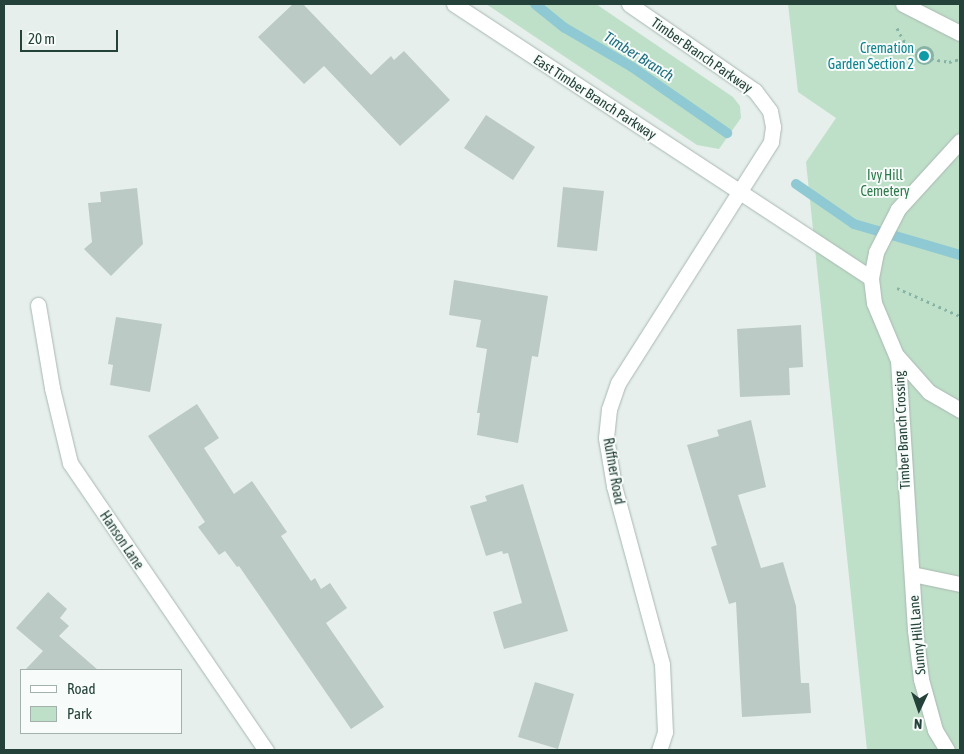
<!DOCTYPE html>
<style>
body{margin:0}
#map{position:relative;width:964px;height:754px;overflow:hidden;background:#e6efeb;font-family:"Asap Condensed",sans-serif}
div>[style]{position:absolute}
.green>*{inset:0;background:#bfe0c8}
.stream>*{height:10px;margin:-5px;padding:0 5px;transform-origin:5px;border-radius:5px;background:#8ec9d4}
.building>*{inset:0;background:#bbcac4}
.path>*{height:3px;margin-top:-1.5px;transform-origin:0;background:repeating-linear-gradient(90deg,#86b3a5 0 2.5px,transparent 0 6.5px)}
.path>.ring{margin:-1.5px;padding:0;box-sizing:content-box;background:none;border:3px solid #86b3a5;border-radius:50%}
.roads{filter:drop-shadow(0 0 1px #a8b8b2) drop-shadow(0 0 1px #a8b8b2)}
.lane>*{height:15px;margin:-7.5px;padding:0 7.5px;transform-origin:7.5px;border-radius:7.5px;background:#fff}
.street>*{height:15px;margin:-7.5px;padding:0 7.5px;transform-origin:7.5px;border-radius:7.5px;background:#fff}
.dots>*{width:14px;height:14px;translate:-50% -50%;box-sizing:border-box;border:2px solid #f7fbf9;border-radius:50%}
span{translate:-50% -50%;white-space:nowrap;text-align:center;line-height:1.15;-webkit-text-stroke:4px #f7fbf9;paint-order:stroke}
.culture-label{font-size:14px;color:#0d838f}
.right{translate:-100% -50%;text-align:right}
.street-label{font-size:14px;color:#24423a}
.park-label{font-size:14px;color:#2d7a4b}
.water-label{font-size:15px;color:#1c6f80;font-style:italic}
.frame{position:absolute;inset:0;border:5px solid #24423a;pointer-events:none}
.legend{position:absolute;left:20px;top:669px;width:162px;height:65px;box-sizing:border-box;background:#f7fbf9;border:1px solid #a3b1ad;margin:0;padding:6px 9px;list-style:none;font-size:15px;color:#24423a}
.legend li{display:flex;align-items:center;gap:10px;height:25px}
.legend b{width:25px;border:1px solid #a3b1ad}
.north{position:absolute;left:894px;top:684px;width:50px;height:50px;-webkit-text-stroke:4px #f7fbf9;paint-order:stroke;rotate:183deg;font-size:14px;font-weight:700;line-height:20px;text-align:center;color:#24423a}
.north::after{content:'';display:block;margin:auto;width:18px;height:22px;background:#24423a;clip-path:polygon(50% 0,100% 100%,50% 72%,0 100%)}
.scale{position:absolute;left:20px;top:30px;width:98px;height:22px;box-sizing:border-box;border:2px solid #24423a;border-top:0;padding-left:6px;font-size:15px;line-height:18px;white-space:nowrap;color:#24423a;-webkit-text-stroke:4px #f7fbf9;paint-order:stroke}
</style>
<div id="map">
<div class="green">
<i style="clip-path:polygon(486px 4px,596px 4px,733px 97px,740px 106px,741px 118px,719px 149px,697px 145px)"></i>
<i style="clip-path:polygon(788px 4px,960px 4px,960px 750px,867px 750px,806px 162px,836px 118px,798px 92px)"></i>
</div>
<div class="stream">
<i style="left:535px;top:4px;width:38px;rotate:39deg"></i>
<i style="left:565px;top:28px;width:78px;rotate:30.2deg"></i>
<i style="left:632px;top:67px;width:116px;rotate:34.8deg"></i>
<i style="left:796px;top:184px;width:70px;rotate:34.6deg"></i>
<i style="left:854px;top:224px;width:110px;rotate:16.3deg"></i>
</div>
<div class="building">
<i style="clip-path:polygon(293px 4px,303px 4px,371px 75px,391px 56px,394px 60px,404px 51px,450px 100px,400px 146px,324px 66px,304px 84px,258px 37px)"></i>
<i style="clip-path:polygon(486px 115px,535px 147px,513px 180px,464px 148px)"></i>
<i style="clip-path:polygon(563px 187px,604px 191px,597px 251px,557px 247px)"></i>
<i style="clip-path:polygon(137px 188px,143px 244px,111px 276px,84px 249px,92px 242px,88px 203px,101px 202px,100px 192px)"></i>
<i style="clip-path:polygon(454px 280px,548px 296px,538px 357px,532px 356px,518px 443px,477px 435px,480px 413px,477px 413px,487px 349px,476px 347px,481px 320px,449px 315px)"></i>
<i style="clip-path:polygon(116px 317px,162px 324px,150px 392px,110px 385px,113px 365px,108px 364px)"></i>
<i style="clip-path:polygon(801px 325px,803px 367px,789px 368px,790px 395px,740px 397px,737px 329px)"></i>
<i style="clip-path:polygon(197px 404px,219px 438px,204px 448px,234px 494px,252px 481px,287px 532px,281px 536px,311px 581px,315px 578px,321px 589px,330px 583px,347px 608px,326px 623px,384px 707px,351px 729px,239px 566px,237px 567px,225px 551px,219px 555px,198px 527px,205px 522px,148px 436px)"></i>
<i style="clip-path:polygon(751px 420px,766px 487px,738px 495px,761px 568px,783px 562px,796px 606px,801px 683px,809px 683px,811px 713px,742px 717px,736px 602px,729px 604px,711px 547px,717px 545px,687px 445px,719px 436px,717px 430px)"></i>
<i style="clip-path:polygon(523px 484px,568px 631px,504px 649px,493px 612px,522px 603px,508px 553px,503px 554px,502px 551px,486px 556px,470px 506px,487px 501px,485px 496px)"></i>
<i style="clip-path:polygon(48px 592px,67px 609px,60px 618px,69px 626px,59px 636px,98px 670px,25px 670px,43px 651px,16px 628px)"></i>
<i style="clip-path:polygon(535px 682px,574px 694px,558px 749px,518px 737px)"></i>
</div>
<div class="path">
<i style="left:897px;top:28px;width:13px;rotate:63deg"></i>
<i style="left:903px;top:40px;width:18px;rotate:41deg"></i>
<i class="ring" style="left:916px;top:47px;width:13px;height:13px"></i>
<i style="left:931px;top:59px;width:18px;rotate:9deg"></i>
<i style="left:949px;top:62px;width:11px;rotate:-15deg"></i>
<i style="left:897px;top:288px;width:69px;rotate:24deg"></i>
</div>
<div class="roads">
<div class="lane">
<i style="left:903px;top:4px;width:64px;rotate:27deg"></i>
<i style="left:737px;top:190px;width:160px;rotate:33.3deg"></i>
<i style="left:897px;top:356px;width:48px;rotate:48.4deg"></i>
<i style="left:929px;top:392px;width:36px;rotate:30deg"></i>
<i style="left:912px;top:574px;width:49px;rotate:11.8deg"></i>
<i style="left:947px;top:750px;width:23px;rotate:-121deg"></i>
<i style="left:935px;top:730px;width:53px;rotate:-105.4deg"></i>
<i style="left:921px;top:679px;width:49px;rotate:-97deg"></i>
<i style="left:915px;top:630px;width:271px;rotate:-93.6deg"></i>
<i style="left:898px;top:360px;width:62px;rotate:-112.8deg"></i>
<i style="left:874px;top:303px;width:25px;rotate:-97deg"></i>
<i style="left:871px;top:278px;width:26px;rotate:-79deg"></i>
<i style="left:876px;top:252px;width:48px;rotate:-62.9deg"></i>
<i style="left:898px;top:209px;width:92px;rotate:-47.6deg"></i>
</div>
<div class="street">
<i style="left:454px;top:4px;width:339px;rotate:33.3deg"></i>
<i style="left:629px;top:4px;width:153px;rotate:34.6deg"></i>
<i style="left:755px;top:91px;width:25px;rotate:53deg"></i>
<i style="left:770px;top:111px;width:16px;rotate:79deg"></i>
<i style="left:773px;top:127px;width:15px;rotate:98deg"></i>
<i style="left:771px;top:142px;width:285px;rotate:122.4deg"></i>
<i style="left:618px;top:383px;width:28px;rotate:109deg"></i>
<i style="left:609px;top:409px;width:29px;rotate:96deg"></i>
<i style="left:606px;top:438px;width:49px;rotate:80.5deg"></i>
<i style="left:614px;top:486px;width:184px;rotate:74.9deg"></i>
<i style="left:662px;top:664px;width:68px;rotate:87.5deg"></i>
<i style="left:665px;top:732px;width:19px;rotate:108deg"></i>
<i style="left:38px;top:305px;width:84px;rotate:80.4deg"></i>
<i style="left:52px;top:388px;width:77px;rotate:76.5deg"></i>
<i style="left:70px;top:463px;width:348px;rotate:55.7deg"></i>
</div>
</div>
<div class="dots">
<i style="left:924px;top:56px;background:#0f9aa8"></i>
</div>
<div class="culture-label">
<span class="right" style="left:914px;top:56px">Cremation<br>Garden Section 2</span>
</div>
<div class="street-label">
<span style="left:702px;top:55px;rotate:35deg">Timber Branch Parkway</span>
<span style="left:595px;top:97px;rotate:33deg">East Timber Branch Parkway</span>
<span style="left:902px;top:430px;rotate:-93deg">Timber Branch Crossing</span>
<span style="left:614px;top:471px;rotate:80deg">Ruffner Road</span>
<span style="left:122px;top:540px;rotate:56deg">Hanson Lane</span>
<span style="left:917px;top:635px;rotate:-95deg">Sunny Hill Lane</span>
</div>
<div class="park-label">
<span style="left:885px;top:183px">Ivy Hill<br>Cemetery</span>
</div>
<div class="water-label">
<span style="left:639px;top:56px;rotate:32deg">Timber Branch</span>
</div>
<div class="frame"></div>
<ul class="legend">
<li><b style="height:6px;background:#fff"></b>Road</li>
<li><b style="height:14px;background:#bfe0c8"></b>Park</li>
</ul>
<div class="north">N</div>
<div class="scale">20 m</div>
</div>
